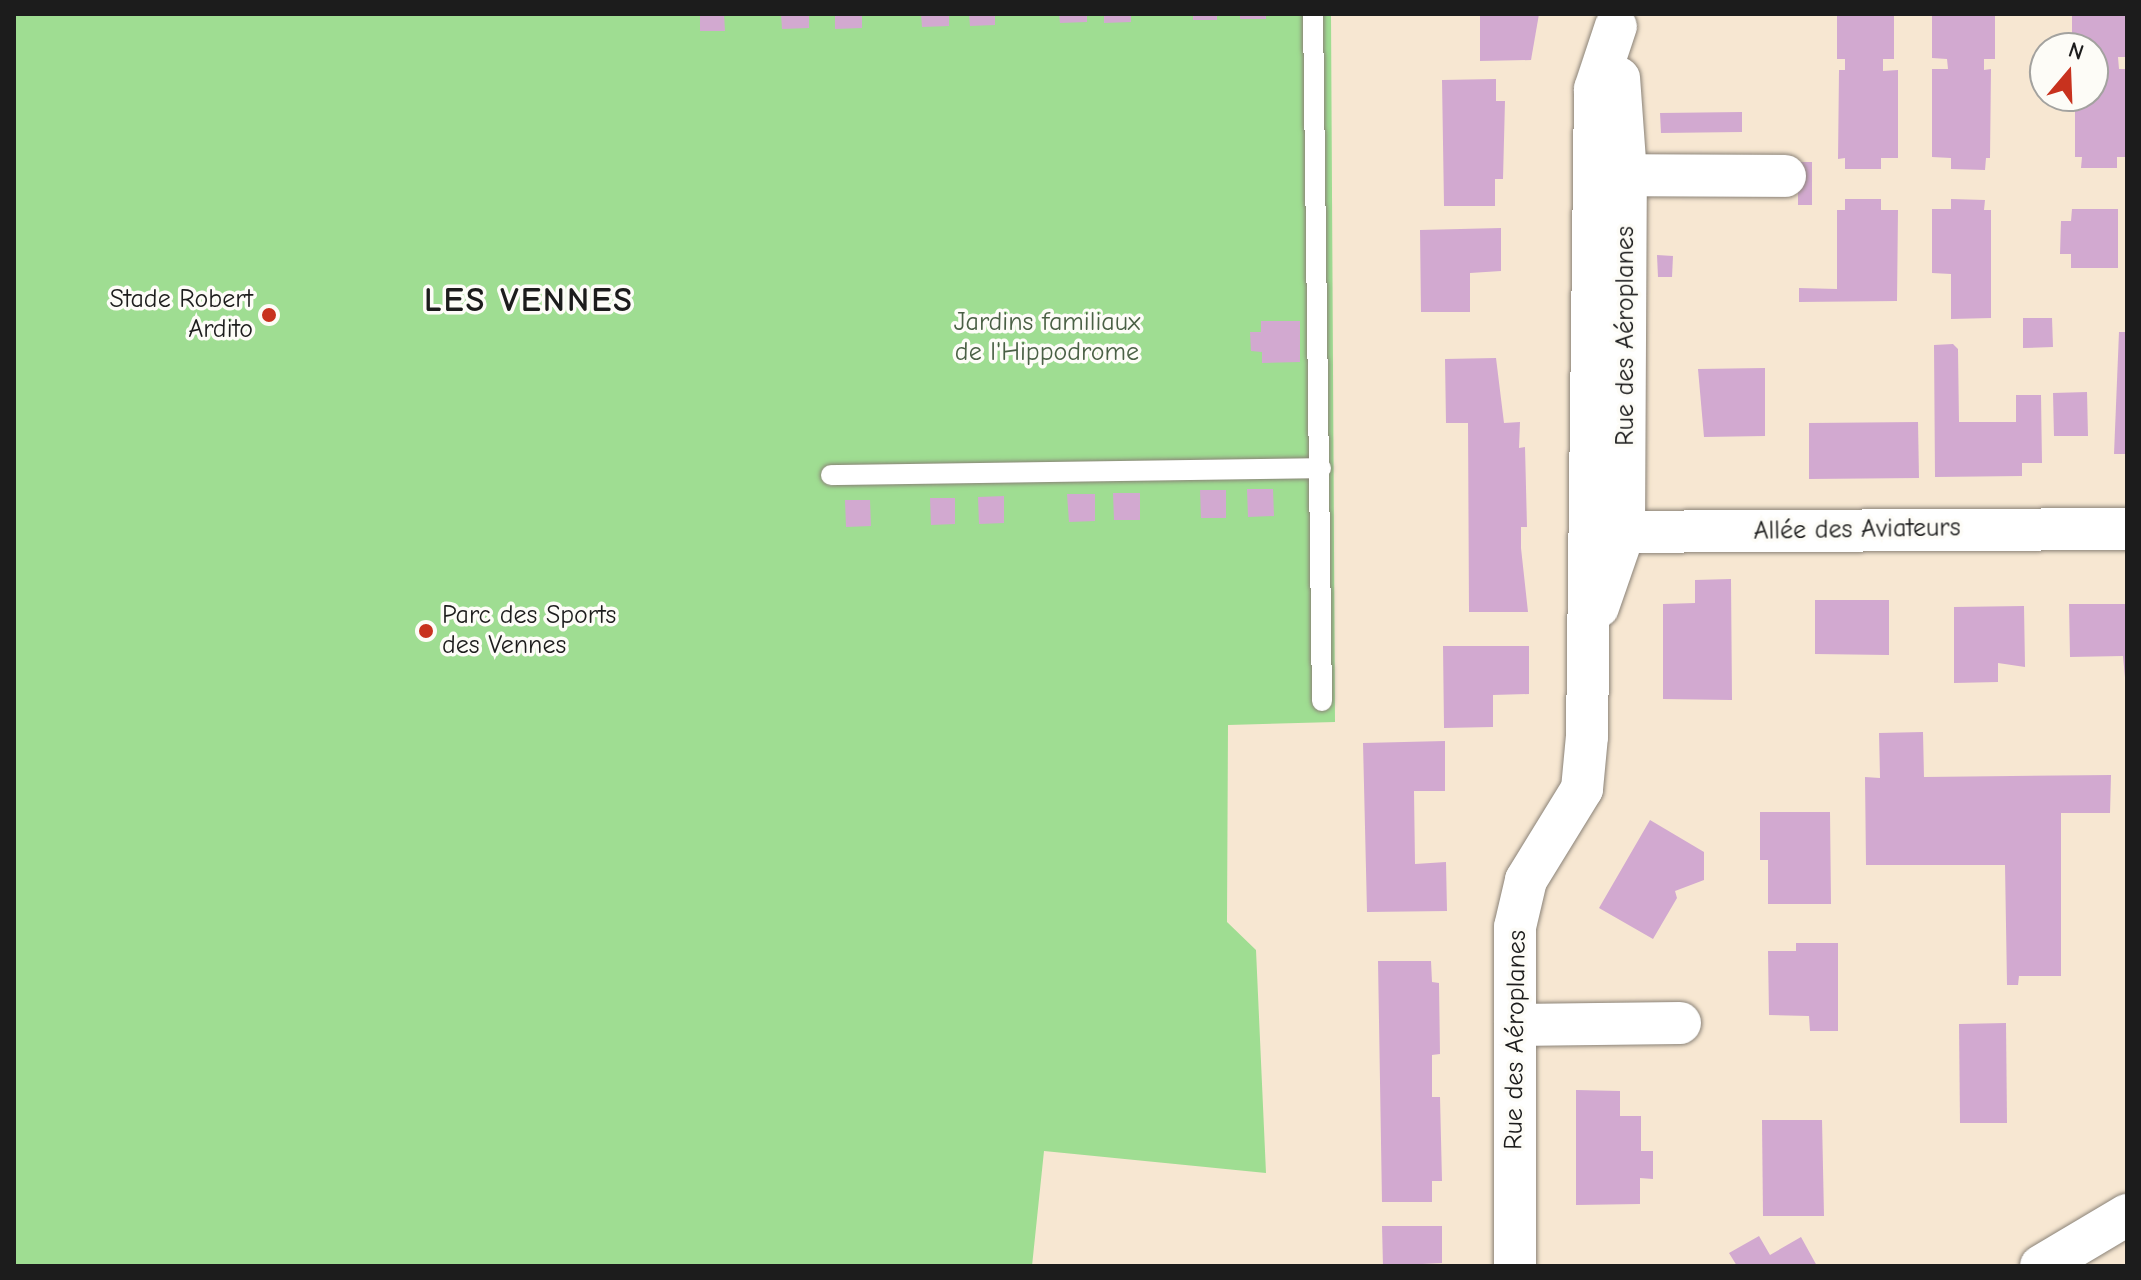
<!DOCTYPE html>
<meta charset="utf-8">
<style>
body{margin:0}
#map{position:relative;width:2141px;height:1280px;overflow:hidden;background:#f7e7d2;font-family:"Comic Neue",sans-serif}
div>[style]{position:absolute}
.green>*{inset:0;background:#9fdd92}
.building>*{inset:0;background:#d2a9d0}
.roads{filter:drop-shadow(0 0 2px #8a8277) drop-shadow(0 0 2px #8a8277)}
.lane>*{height:20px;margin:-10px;padding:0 10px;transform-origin:10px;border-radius:10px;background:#fff}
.street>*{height:42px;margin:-21px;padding:0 21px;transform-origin:21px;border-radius:21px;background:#fff}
.dots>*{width:22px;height:22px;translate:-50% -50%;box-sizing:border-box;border:4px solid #fdfcf7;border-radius:50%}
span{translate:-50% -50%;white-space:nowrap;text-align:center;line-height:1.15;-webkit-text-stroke:7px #fdfcf7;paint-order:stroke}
.poi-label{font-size:26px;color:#1c1c1c}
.right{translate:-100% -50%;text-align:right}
.left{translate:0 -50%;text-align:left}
.park-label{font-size:26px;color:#4a6045}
.street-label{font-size:26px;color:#1c1c1c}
.district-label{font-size:34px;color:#1c1c1c;font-weight:700;letter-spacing:2px}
.frame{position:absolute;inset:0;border:16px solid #1c1c1c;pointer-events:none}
.north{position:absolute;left:2029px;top:32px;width:80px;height:80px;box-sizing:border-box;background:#fdfcf7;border:2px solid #a3a29f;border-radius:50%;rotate:19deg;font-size:22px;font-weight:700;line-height:32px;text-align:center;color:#1c1c1c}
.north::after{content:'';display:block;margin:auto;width:28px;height:36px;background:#c8321e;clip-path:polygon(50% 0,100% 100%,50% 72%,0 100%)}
</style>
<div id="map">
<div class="green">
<i style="clip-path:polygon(14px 14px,1331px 14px,1335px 722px,1228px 725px,1227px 922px,1256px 950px,1266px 1173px,1044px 1151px,1032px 1266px,14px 1266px)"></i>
</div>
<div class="building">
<i style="clip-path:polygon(700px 14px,724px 14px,725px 31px,700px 31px)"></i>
<i style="clip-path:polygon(781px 14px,809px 14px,809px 28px,782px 29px)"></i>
<i style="clip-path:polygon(835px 14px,862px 14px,862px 28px,835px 29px)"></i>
<i style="clip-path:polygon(921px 14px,949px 14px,949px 26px,922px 27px)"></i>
<i style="clip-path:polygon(969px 14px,995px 14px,995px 25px,970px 26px)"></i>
<i style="clip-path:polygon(1059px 14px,1087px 14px,1087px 22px,1060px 23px)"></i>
<i style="clip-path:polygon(1104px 14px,1131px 14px,1131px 22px,1104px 23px)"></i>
<i style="clip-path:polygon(1193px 14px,1217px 14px,1217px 20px,1193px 20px)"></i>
<i style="clip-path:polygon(1240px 14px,1266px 14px,1266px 19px,1240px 19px)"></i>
<i style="clip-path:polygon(1480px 14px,1539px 14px,1531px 60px,1480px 61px)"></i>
<i style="clip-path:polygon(1837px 15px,1894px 15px,1894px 59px,1883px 59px,1883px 71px,1898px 70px,1898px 158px,1881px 158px,1881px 169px,1845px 169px,1845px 158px,1838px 159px,1839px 70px,1845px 70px,1845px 59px,1837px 59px)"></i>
<i style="clip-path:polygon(2072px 15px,2127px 15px,2127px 57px,2118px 57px,2119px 69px,2127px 69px,2127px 157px,2117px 157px,2117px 168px,2081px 168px,2082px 157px,2075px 157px,2075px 96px,2093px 96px,2093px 48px,2072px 48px)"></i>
<i style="clip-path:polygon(1932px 16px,1995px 16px,1995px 59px,1984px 59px,1984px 70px,1991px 69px,1990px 158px,1986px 158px,1985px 170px,1951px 169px,1951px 158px,1932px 157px,1932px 69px,1948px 69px,1947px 59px,1932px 58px)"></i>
<i style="clip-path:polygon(1496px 79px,1496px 101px,1505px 101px,1503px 179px,1495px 179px,1495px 206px,1444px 206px,1442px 80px)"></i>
<i style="clip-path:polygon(1742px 112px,1742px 132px,1661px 133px,1660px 113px)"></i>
<i style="clip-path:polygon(1798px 162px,1812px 162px,1812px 205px,1798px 205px)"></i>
<i style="clip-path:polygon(1845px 199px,1881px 199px,1881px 210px,1898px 210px,1897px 301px,1799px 302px,1799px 288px,1837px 289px,1837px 210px,1845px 210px)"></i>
<i style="clip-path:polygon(1951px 199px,1985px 200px,1984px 210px,1991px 210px,1991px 318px,1951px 319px,1951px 274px,1932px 273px,1932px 209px,1951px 209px)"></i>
<i style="clip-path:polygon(2072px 209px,2118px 209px,2118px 268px,2071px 268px,2071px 254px,2060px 254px,2061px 221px,2071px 221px)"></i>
<i style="clip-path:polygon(1501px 228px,1501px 271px,1470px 273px,1470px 312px,1421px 312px,1420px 230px)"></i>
<i style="clip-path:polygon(1657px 255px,1673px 256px,1672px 277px,1658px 277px)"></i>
<i style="clip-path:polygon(2023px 318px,2052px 318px,2053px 347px,2023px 348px)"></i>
<i style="clip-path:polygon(1261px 321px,1300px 321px,1300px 362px,1262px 363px,1262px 352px,1251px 351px,1250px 332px,1261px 332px)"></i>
<i style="clip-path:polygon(2119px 332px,2127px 332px,2127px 454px,2114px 454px)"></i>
<i style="clip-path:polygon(1953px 344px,1958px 349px,1959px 422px,2016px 422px,2016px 395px,2041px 395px,2042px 463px,2022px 463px,2022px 476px,1935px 477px,1934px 345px)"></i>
<i style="clip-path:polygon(1496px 358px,1504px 423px,1520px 422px,1519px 448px,1525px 447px,1527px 527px,1521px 527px,1521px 548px,1528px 612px,1469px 612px,1468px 423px,1446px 423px,1445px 359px)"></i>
<i style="clip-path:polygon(1765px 368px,1765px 436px,1704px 437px,1698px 369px)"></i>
<i style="clip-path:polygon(2087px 392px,2088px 436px,2054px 436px,2053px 393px)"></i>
<i style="clip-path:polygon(1918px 422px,1919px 478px,1809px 479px,1809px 423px)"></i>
<i style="clip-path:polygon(1247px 489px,1273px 489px,1274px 516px,1248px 517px)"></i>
<i style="clip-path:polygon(1200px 490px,1226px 490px,1226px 518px,1201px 518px)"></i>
<i style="clip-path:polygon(1113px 493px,1140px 493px,1140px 520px,1114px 520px)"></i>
<i style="clip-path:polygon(1067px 494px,1095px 494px,1095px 521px,1069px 522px)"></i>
<i style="clip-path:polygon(1004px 496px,1004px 523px,979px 524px,978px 497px)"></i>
<i style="clip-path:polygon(930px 498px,955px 498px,955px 524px,931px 525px)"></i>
<i style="clip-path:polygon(845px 500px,870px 500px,871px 526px,846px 527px)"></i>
<i style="clip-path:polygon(1731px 579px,1732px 700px,1663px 699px,1663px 604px,1695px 603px,1695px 580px)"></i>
<i style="clip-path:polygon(1815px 600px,1889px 600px,1889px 655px,1815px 654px)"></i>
<i style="clip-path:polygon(2069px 604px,2127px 604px,2127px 699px,2123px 656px,2070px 657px)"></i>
<i style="clip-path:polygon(2024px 606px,2025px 667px,1998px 663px,1998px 682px,1954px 683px,1954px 607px)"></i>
<i style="clip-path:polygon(1443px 646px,1529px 646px,1529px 694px,1493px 695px,1493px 727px,1444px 728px)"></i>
<i style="clip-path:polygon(1923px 732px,1924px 777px,2111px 775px,2110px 813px,2061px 813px,2061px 976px,2019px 976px,2018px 985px,2007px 985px,2005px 865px,1866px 865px,1865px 777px,1880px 778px,1879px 733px)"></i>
<i style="clip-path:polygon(1445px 741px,1445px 791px,1414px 791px,1415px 864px,1446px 862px,1447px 911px,1367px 912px,1363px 743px)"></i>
<i style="clip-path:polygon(1760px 812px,1830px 812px,1831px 904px,1768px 904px,1768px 860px,1760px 860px)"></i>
<i style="clip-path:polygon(1650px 820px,1704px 852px,1704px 880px,1675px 891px,1677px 898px,1653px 939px,1599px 908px)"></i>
<i style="clip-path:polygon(1796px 943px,1838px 943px,1838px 1031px,1810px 1031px,1809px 1016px,1769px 1015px,1768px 951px,1796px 951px)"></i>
<i style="clip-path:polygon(1378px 961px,1431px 961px,1432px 982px,1439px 983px,1440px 1054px,1432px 1055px,1432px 1097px,1440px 1097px,1442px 1181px,1432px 1181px,1432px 1202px,1382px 1202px)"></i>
<i style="clip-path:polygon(2006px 1023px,2007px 1123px,1960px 1123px,1959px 1024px)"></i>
<i style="clip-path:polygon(1576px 1090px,1620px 1091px,1620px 1116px,1641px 1116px,1641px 1151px,1653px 1151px,1653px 1179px,1640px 1178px,1640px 1204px,1576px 1205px)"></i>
<i style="clip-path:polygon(1762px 1120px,1822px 1120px,1824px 1216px,1763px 1216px)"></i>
<i style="clip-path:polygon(1382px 1226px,1442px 1226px,1442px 1263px,1383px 1266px)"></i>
<i style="clip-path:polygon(1759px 1236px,1770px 1255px,1801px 1237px,1817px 1266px,1737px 1266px,1729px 1253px)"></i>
</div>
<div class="roads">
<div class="lane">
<i style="left:1313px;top:14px;width:687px;rotate:89.25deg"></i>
<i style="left:831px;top:475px;width:490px;rotate:-0.8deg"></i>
</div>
<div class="street">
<i style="left:1599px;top:175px;width:186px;rotate:0.3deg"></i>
<i style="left:1596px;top:532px;width:531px;rotate:-0.32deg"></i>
<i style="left:1598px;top:607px;width:79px;rotate:-70.9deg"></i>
<i style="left:1624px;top:532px;width:357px;rotate:-89.7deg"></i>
<i style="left:1626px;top:175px;width:97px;rotate:-94.1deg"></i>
<i style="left:1515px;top:1025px;width:165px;rotate:-0.7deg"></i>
<i style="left:1515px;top:1266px;width:339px;rotate:-90deg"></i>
<i style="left:1515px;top:927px;width:48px;rotate:-76.8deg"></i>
<i style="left:1526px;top:880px;width:107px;rotate:-58.4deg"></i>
<i style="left:1582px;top:789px;width:53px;rotate:-84.6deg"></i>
<i style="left:1587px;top:736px;width:647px;rotate:-89.29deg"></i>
<i style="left:1595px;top:89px;width:66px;rotate:-71.6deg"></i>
<i style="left:2041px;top:1266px;width:100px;rotate:-30.7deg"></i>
</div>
</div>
<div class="dots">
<i style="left:269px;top:315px;background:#c8321e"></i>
<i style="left:426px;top:631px;background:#c8321e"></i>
</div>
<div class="poi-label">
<span class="right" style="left:253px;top:315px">Stade Robert<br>Ardito</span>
<span class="left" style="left:442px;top:631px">Parc des Sports<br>des Vennes</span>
</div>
<div class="park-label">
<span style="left:1047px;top:338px">Jardins familiaux<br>de l'Hippodrome</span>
</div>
<div class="street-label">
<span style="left:1626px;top:336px;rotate:-90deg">Rue des Aéroplanes</span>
<span style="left:1857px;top:530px;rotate:-1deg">Allée des Aviateurs</span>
<span style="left:1516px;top:1040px;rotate:-89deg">Rue des Aéroplanes</span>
</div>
<div class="district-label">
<span style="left:529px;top:301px">LES VENNES</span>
</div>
<div class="frame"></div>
<div class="north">N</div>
</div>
